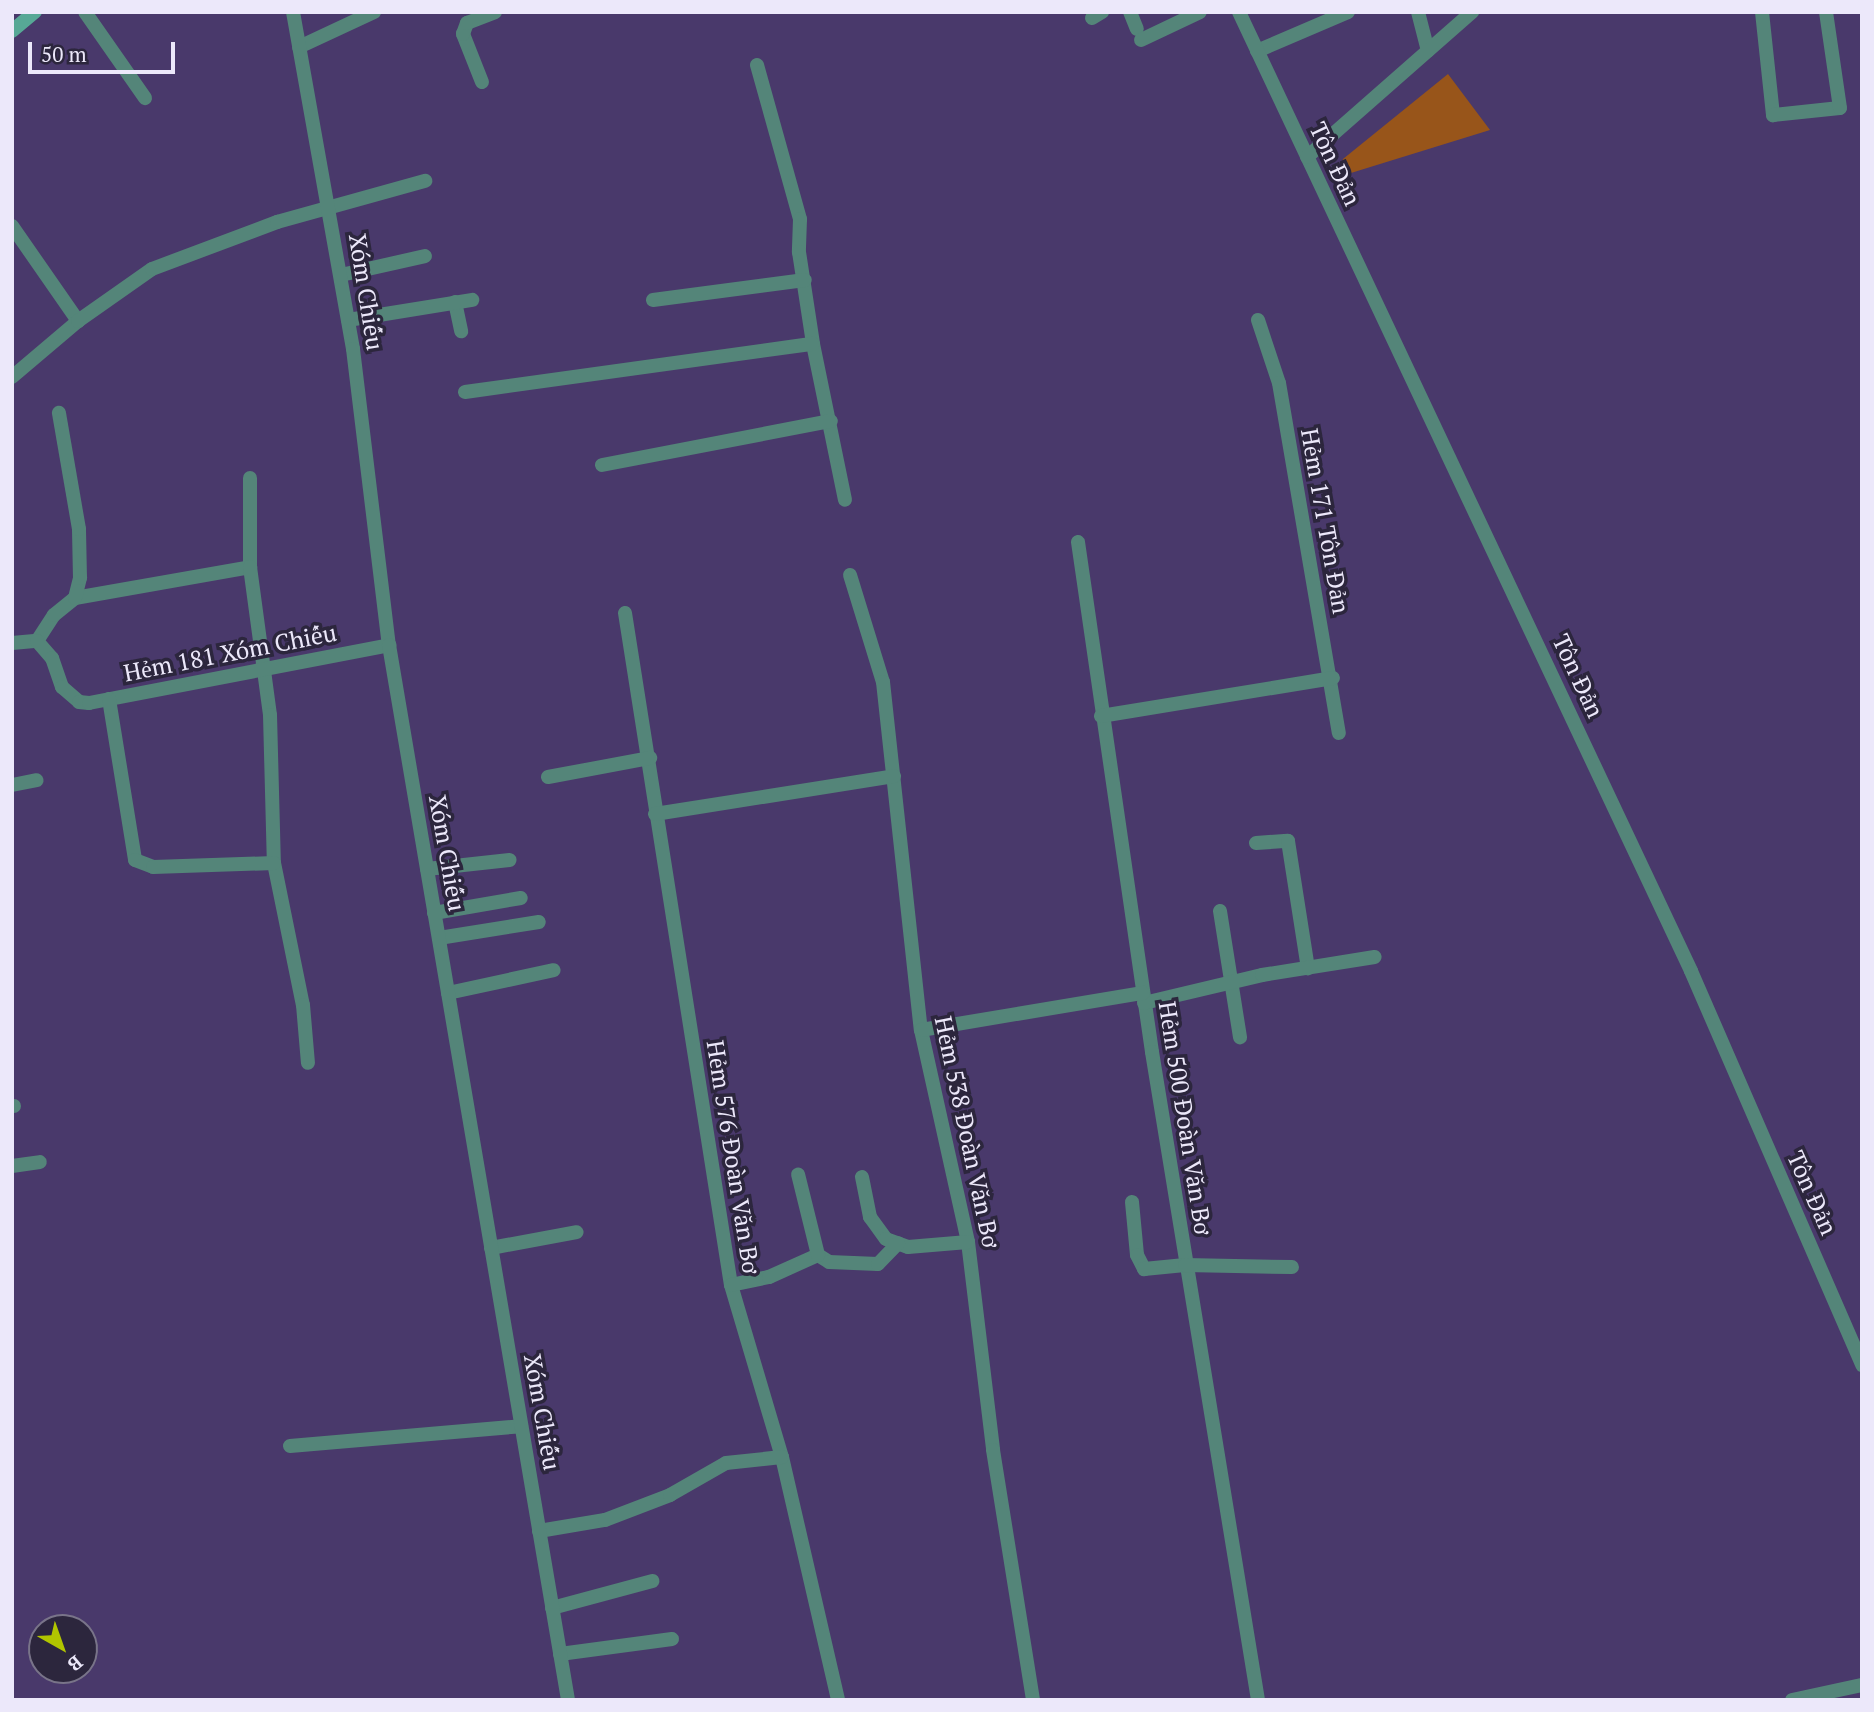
<!DOCTYPE html>
<meta charset="utf-8">
<style>
body{margin:0}
#map{position:relative;width:1874px;height:1712px;overflow:hidden;background:#49396b;font-family:"PT Serif",serif}
div>[style]{position:absolute}
.green>*{inset:0;background:#98551a}
.minor>*{height:14px;margin:-7px;padding:0 7px;transform-origin:7px;border-radius:7px;background:#548579}
.tertiary>*{height:14px;margin:-7px;padding:0 7px;transform-origin:7px;border-radius:7px;background:#548579}
.secondary>*{height:14px;margin:-7px;padding:0 7px;transform-origin:7px;border-radius:7px;background:#57a896}
span{translate:-50% -50%;white-space:nowrap;text-align:center;line-height:1.15;-webkit-text-stroke:7px #2c263d;paint-order:stroke}
.street-label{font-size:24px;color:#ece8fa}
.frame{position:absolute;inset:0;border:14px solid #ece8fa;pointer-events:none}
.north{position:absolute;left:28px;top:1614px;width:70px;height:70px;box-sizing:border-box;background:#2c263d;border:2px solid #797489;border-radius:50%;rotate:140deg;font-size:19px;font-weight:700;line-height:28px;text-align:center;color:#ece8fa}
.north::after{content:'';display:block;margin:auto;width:24px;height:32px;background:#b1c500;clip-path:polygon(50% 0,100% 100%,50% 72%,0 100%)}
.scale{position:absolute;left:28px;top:42px;width:147px;height:32px;box-sizing:border-box;border:4px solid #ece8fa;border-top:0;padding-left:9px;font-size:21px;line-height:24px;white-space:nowrap;color:#ece8fa;-webkit-text-stroke:5px #2c263d;paint-order:stroke}
</style>
<div id="map">
<div class="green">
<i style="clip-path:polygon(1448px 74px,1490px 130px,1338px 177px,1343px 159px)"></i>
</div>
<div class="minor">
<i style="left:85px;top:12px;width:105px;rotate:55.1deg"></i>
<i style="left:1130px;top:12px;width:18px;rotate:68deg"></i>
<i style="left:1418px;top:12px;width:40px;rotate:75.6deg"></i>
<i style="left:1762px;top:12px;width:104px;rotate:83.9deg"></i>
<i style="left:1773px;top:115px;width:67px;rotate:-6deg"></i>
<i style="left:1840px;top:108px;width:97px;rotate:-98.3deg"></i>
<i style="left:1092px;top:18px;width:12px;rotate:-31deg"></i>
<i style="left:1141px;top:40px;width:65px;rotate:-25.4deg"></i>
<i style="left:299px;top:47px;width:83px;rotate:-25deg"></i>
<i style="left:1257px;top:51px;width:99px;rotate:-23.2deg"></i>
<i style="left:757px;top:65px;width:160px;rotate:74.4deg"></i>
<i style="left:800px;top:219px;width:33px;rotate:92deg"></i>
<i style="left:799px;top:252px;width:93px;rotate:81.3deg"></i>
<i style="left:813px;top:344px;width:159px;rotate:78.4deg"></i>
<i style="left:482px;top:82px;width:52px;rotate:-111.6deg"></i>
<i style="left:463px;top:34px;width:12px;rotate:-70deg"></i>
<i style="left:467px;top:23px;width:30px;rotate:-21deg"></i>
<i style="left:12px;top:226px;width:116px;rotate:55.2deg"></i>
<i style="left:341px;top:275px;width:86px;rotate:-12.7deg"></i>
<i style="left:653px;top:300px;width:153px;rotate:-7.5deg"></i>
<i style="left:455px;top:302px;width:30px;rotate:78deg"></i>
<i style="left:348px;top:320px;width:126px;rotate:-9.2deg"></i>
<i style="left:1258px;top:320px;width:66px;rotate:71.6deg"></i>
<i style="left:1279px;top:383px;width:355px;rotate:80.3deg"></i>
<i style="left:12px;top:377px;width:87px;rotate:-40.3deg"></i>
<i style="left:78px;top:321px;width:90px;rotate:-35.1deg"></i>
<i style="left:152px;top:269px;width:134px;rotate:-20.6deg"></i>
<i style="left:277px;top:222px;width:154px;rotate:-15.5deg"></i>
<i style="left:465px;top:392px;width:351px;rotate:-7.9deg"></i>
<i style="left:602px;top:465px;width:233px;rotate:-10.9deg"></i>
<i style="left:1078px;top:542px;width:515px;rotate:81.74deg"></i>
<i style="left:1152px;top:1052px;width:657px;rotate:80.71deg"></i>
<i style="left:250px;top:567px;width:89px;rotate:-90deg"></i>
<i style="left:850px;top:575px;width:112px;rotate:72.9deg"></i>
<i style="left:883px;top:682px;width:350px;rotate:83.8deg"></i>
<i style="left:921px;top:1030px;width:217px;rotate:77.5deg"></i>
<i style="left:968px;top:1242px;width:209px;rotate:83.1deg"></i>
<i style="left:993px;top:1450px;width:253px;rotate:80.9deg"></i>
<i style="left:75px;top:598px;width:178px;rotate:-10deg"></i>
<i style="left:250px;top:567px;width:149px;rotate:82.3deg"></i>
<i style="left:270px;top:715px;width:148px;rotate:88.5deg"></i>
<i style="left:274px;top:863px;width:145px;rotate:78.5deg"></i>
<i style="left:303px;top:1005px;width:58px;rotate:85.1deg"></i>
<i style="left:625px;top:613px;width:680px;rotate:81.04deg"></i>
<i style="left:731px;top:1285px;width:179px;rotate:73.5deg"></i>
<i style="left:782px;top:1457px;width:249px;rotate:77deg"></i>
<i style="left:37px;top:641px;width:31px;rotate:-57deg"></i>
<i style="left:54px;top:615px;width:27px;rotate:-39deg"></i>
<i style="left:75px;top:598px;width:21px;rotate:-76deg"></i>
<i style="left:80px;top:578px;width:49px;rotate:-91.2deg"></i>
<i style="left:79px;top:529px;width:118px;rotate:-99.8deg"></i>
<i style="left:12px;top:643px;width:25px;rotate:-5deg"></i>
<i style="left:37px;top:641px;width:23px;rotate:49deg"></i>
<i style="left:52px;top:658px;width:31px;rotate:71deg"></i>
<i style="left:62px;top:687px;width:23px;rotate:41deg"></i>
<i style="left:79px;top:702px;width:10px;rotate:6deg"></i>
<i style="left:89px;top:703px;width:306px;rotate:-10.9deg"></i>
<i style="left:109px;top:699px;width:163px;rotate:80.8deg"></i>
<i style="left:135px;top:860px;width:19px;rotate:21deg"></i>
<i style="left:153px;top:867px;width:121px;rotate:-1.9deg"></i>
<i style="left:1101px;top:716px;width:235px;rotate:-9.3deg"></i>
<i style="left:548px;top:777px;width:104px;rotate:-10.6deg"></i>
<i style="left:12px;top:785px;width:25px;rotate:-11deg"></i>
<i style="left:655px;top:814px;width:242px;rotate:-9deg"></i>
<i style="left:1256px;top:843px;width:32px;rotate:-4deg"></i>
<i style="left:1288px;top:841px;width:129px;rotate:81.1deg"></i>
<i style="left:427px;top:869px;width:83px;rotate:-6.2deg"></i>
<i style="left:1220px;top:911px;width:128px;rotate:81deg"></i>
<i style="left:434px;top:913px;width:88px;rotate:-9.8deg"></i>
<i style="left:439px;top:938px;width:101px;rotate:-9.1deg"></i>
<i style="left:448px;top:993px;width:108px;rotate:-12.2deg"></i>
<i style="left:1144px;top:1003px;width:121px;rotate:-13.3deg"></i>
<i style="left:1262px;top:975px;width:114px;rotate:-9.1deg"></i>
<i style="left:921px;top:1030px;width:225px;rotate:-9.5deg"></i>
<i style="left:12px;top:1106px;width:2px"></i>
<i style="left:12px;top:1166px;width:28px;rotate:-8deg"></i>
<i style="left:862px;top:1177px;width:41px;rotate:78.7deg"></i>
<i style="left:870px;top:1217px;width:27px;rotate:54deg"></i>
<i style="left:886px;top:1239px;width:23px;rotate:20deg"></i>
<i style="left:908px;top:1247px;width:60px;rotate:-4.8deg"></i>
<i style="left:1132px;top:1202px;width:53px;rotate:84.6deg"></i>
<i style="left:1137px;top:1255px;width:16px;rotate:63deg"></i>
<i style="left:1144px;top:1269px;width:41px;rotate:-5.6deg"></i>
<i style="left:1185px;top:1265px;width:107px;rotate:1.1deg"></i>
<i style="left:491px;top:1248px;width:87px;rotate:-10.5deg"></i>
<i style="left:818px;top:1255px;width:13px;rotate:32deg"></i>
<i style="left:829px;top:1262px;width:49px;rotate:2.3deg"></i>
<i style="left:878px;top:1264px;width:29px;rotate:-46deg"></i>
<i style="left:731px;top:1285px;width:39px;rotate:-12deg"></i>
<i style="left:769px;top:1277px;width:54px;rotate:-24.2deg"></i>
<i style="left:818px;top:1255px;width:83px;rotate:-103.9deg"></i>
<i style="left:290px;top:1446px;width:232px;rotate:-4.9deg"></i>
<i style="left:539px;top:1531px;width:67px;rotate:-9.5deg"></i>
<i style="left:605px;top:1520px;width:70px;rotate:-21deg"></i>
<i style="left:670px;top:1495px;width:64px;rotate:-29.7deg"></i>
<i style="left:726px;top:1463px;width:56px;rotate:-6.1deg"></i>
<i style="left:552px;top:1608px;width:104px;rotate:-15.1deg"></i>
<i style="left:560px;top:1654px;width:113px;rotate:-7.6deg"></i>
</div>
<div class="tertiary">
<i style="left:293px;top:12px;width:342px;rotate:79.9deg"></i>
<i style="left:353px;top:349px;width:298px;rotate:83.1deg"></i>
<i style="left:389px;top:645px;width:1070px;rotate:80.37deg"></i>
<i style="left:1239px;top:12px;width:1060px;rotate:64.76deg"></i>
<i style="left:1691px;top:971px;width:430px;rotate:66.5deg"></i>
<i style="left:1307px;top:157px;width:220px;rotate:-41.3deg"></i>
<i style="left:1792px;top:1700px;width:72px;rotate:-12.1deg"></i>
</div>
<div class="secondary">
<i style="left:12px;top:31px;width:30px;rotate:-40deg"></i>
</div>
<div class="street-label">
<span style="left:1335px;top:164px;rotate:65deg">Tôn Đản</span>
<span style="left:366px;top:292px;rotate:81deg">Xóm Chiếu</span>
<span style="left:1325px;top:521px;rotate:80deg">Hẻm 171 Tôn Đản</span>
<span style="left:230px;top:653px;rotate:-11deg">Hẻm 181 Xóm Chiếu</span>
<span style="left:1578px;top:676px;rotate:65deg">Tôn Đản</span>
<span style="left:447px;top:853px;rotate:80deg">Xóm Chiếu</span>
<span style="left:1185px;top:1118px;rotate:81deg">Hẻm 500 Đoàn Văn Bơ</span>
<span style="left:967px;top:1132px;rotate:78deg">Hẻm 538 Đoàn Văn Bơ</span>
<span style="left:733px;top:1157px;rotate:81deg">Hẻm 576 Đoàn Văn Bơ</span>
<span style="left:1812px;top:1193px;rotate:66deg">Tôn Đản</span>
<span style="left:542px;top:1412px;rotate:80deg">Xóm Chiếu</span>
</div>
<div class="frame"></div>
<div class="north">B</div>
<div class="scale">50 m</div>
</div>
